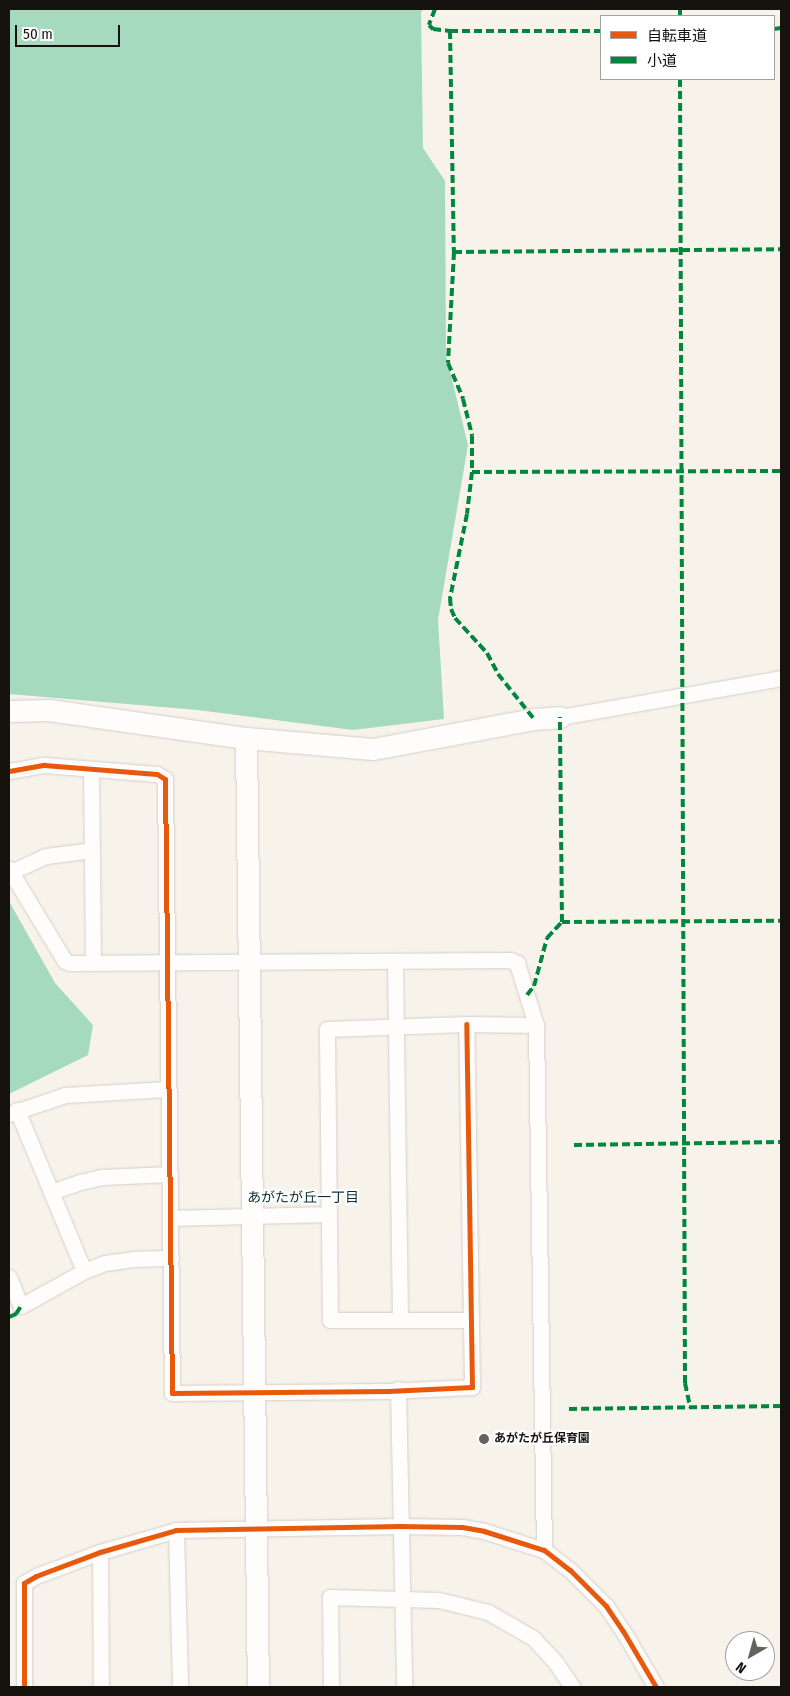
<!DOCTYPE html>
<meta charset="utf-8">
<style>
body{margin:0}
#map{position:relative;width:790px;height:1696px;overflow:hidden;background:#f7f2ea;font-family:"Fira Sans Condensed","Noto Sans JP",sans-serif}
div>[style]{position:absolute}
.forest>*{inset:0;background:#a6dabf}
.roads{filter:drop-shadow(0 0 1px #d4d0ca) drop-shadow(0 0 1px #d4d0ca)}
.street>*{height:15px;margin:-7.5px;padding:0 7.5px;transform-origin:7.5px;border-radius:7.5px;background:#fefdfc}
.secondary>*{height:21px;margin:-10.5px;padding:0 10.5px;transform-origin:10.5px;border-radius:10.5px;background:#fefdfc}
.quiet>*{height:4px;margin-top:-2px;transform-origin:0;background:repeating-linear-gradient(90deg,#00873e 0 8px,transparent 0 12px)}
.cycleway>*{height:5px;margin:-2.5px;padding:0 2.5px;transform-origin:2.5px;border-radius:2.5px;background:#e8590c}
.dots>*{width:14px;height:14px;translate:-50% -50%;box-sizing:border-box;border:2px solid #fff;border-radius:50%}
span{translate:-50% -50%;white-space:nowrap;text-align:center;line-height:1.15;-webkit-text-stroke:4px #fff;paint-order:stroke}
.poi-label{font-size:12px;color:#16130f;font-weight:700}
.left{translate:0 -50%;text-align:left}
.neighbourhood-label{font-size:14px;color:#0c2e34}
.frame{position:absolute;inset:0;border:10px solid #16130f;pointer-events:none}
.legend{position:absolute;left:600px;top:15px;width:175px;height:65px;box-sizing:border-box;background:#fff;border:1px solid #a2a19f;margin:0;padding:6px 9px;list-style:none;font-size:15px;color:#16130f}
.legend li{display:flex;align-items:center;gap:10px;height:25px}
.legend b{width:25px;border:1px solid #a2a19f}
.north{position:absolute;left:725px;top:1631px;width:50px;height:50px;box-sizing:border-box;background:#fff;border:1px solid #a2a19f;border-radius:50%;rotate:218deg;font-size:14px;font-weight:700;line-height:20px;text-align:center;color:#16130f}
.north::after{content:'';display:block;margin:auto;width:18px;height:22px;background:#65615c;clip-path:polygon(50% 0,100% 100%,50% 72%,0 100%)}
.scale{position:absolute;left:15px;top:25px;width:105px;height:22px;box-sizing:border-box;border:2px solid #16130f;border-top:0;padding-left:6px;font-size:15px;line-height:18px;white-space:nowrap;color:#16130f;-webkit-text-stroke:4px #fff;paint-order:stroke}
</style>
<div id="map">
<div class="forest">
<i style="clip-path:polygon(9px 9px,423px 9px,421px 13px,423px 148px,445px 181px,446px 355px,468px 445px,438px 620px,444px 719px,353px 730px,198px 710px,9px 694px)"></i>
<i style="clip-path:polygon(9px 901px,55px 983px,93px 1025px,88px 1055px,9px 1094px)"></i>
</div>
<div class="roads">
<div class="street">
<i style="left:560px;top:717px;width:224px;rotate:-10deg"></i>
<i style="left:91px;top:769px;width:193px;rotate:89.4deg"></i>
<i style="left:9px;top:771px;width:36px;rotate:-10deg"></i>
<i style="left:44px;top:765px;width:113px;rotate:4.6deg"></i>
<i style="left:157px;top:774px;width:9px;rotate:32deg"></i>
<i style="left:165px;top:779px;width:614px;rotate:89.35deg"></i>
<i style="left:172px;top:1393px;width:216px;rotate:-0.5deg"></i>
<i style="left:388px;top:1391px;width:84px;rotate:-2.7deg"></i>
<i style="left:472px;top:1387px;width:363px;rotate:-90.9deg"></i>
<i style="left:9px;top:869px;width:108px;rotate:58.7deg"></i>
<i style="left:65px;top:961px;width:5px;rotate:22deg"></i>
<i style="left:70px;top:963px;width:440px;rotate:-0.4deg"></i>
<i style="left:510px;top:960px;width:8px;rotate:23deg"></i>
<i style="left:517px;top:963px;width:65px;rotate:73deg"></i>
<i style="left:536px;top:1025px;width:525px;rotate:89.13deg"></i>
<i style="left:11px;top:872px;width:38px;rotate:-25deg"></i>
<i style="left:46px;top:856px;width:46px;rotate:-7.4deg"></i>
<i style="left:395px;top:961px;width:359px;rotate:89.2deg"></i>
<i style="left:17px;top:1110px;width:174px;rotate:67.4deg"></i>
<i style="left:9px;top:1114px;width:59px;rotate:-18.7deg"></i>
<i style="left:65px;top:1095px;width:103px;rotate:-3.3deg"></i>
<i style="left:51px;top:1192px;width:31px;rotate:-19deg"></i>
<i style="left:80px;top:1182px;width:23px;rotate:-13deg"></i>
<i style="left:102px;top:1177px;width:68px;rotate:-2.5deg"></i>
<i style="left:170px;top:1218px;width:159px;rotate:-1.4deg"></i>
<i style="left:9px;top:1277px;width:31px;rotate:68deg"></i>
<i style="left:21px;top:1306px;width:72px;rotate:-29.1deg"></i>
<i style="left:84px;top:1271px;width:22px;rotate:-21deg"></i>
<i style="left:105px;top:1263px;width:28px;rotate:-8deg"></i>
<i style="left:133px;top:1259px;width:38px;rotate:-2deg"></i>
<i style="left:471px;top:1320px;width:141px;rotate:180deg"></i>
<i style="left:330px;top:1320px;width:291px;rotate:-90.6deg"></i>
<i style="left:327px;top:1029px;width:139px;rotate:-2.1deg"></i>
<i style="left:466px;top:1024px;width:70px;rotate:0.8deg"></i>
<i style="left:398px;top:1389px;width:298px;rotate:88.8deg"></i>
<i style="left:176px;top:1530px;width:157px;rotate:88.5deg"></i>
<i style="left:100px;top:1552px;width:135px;rotate:89.6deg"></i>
<i style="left:24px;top:1687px;width:104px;rotate:-90deg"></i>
<i style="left:24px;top:1583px;width:14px;rotate:-30deg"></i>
<i style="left:36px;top:1576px;width:68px;rotate:-20.6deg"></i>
<i style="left:100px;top:1552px;width:79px;rotate:-16.1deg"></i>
<i style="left:176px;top:1530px;width:224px;rotate:-1deg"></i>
<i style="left:400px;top:1526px;width:62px;rotate:0.9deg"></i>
<i style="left:462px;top:1527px;width:22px;rotate:10deg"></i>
<i style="left:484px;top:1531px;width:63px;rotate:17.6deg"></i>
<i style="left:544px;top:1550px;width:33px;rotate:38deg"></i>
<i style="left:570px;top:1570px;width:51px;rotate:45deg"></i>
<i style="left:606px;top:1606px;width:30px;rotate:56deg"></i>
<i style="left:623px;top:1631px;width:65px;rotate:59.5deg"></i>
<i style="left:331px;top:1687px;width:90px;rotate:-90.6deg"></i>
<i style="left:330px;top:1597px;width:109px;rotate:1.6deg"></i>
<i style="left:439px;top:1600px;width:50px;rotate:13.8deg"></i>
<i style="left:488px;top:1612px;width:52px;rotate:30deg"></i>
<i style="left:533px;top:1638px;width:34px;rotate:47deg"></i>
<i style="left:556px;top:1663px;width:29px;rotate:56deg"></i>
</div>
<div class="secondary">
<i style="left:9px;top:711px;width:40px;rotate:-1.4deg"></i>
<i style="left:49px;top:710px;width:199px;rotate:8.1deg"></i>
<i style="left:246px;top:738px;width:127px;rotate:5deg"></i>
<i style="left:373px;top:749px;width:164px;rotate:-10.6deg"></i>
<i style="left:534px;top:719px;width:26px;rotate:-4deg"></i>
<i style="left:246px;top:738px;width:949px;rotate:89.28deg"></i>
</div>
</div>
<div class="quiet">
<i style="left:435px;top:9px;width:17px;rotate:111deg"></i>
<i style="left:429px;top:25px;width:6px;rotate:45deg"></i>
<i style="left:433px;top:29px;width:17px;rotate:7deg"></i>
<i style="left:450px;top:31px;width:221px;rotate:89deg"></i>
<i style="left:454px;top:252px;width:111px;rotate:93.1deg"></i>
<i style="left:448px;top:363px;width:39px;rotate:67deg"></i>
<i style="left:463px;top:399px;width:38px;rotate:76deg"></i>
<i style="left:472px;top:436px;width:36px;rotate:90deg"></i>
<i style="left:472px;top:472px;width:42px;rotate:96.8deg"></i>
<i style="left:467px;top:514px;width:86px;rotate:101.4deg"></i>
<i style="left:450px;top:598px;width:11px;rotate:85deg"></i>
<i style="left:451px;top:609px;width:10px;rotate:66deg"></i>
<i style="left:455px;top:618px;width:47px;rotate:47.6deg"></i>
<i style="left:487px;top:653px;width:24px;rotate:62deg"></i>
<i style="left:498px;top:674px;width:58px;rotate:51.3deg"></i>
<i style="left:680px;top:9px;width:7px;rotate:90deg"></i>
<i style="left:774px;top:29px;width:7px;rotate:-8deg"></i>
<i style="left:450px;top:31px;width:151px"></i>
<i style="left:680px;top:79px;width:1304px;rotate:89.78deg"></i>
<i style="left:685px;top:1383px;width:25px;rotate:78deg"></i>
<i style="left:454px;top:252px;width:327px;rotate:-0.5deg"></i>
<i style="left:472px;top:472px;width:309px;rotate:-0.2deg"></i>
<i style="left:562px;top:922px;width:219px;rotate:-0.3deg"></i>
<i style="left:527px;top:995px;width:11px;rotate:-52deg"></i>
<i style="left:534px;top:986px;width:50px;rotate:-74.8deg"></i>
<i style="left:547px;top:938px;width:22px;rotate:-47deg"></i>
<i style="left:562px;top:922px;width:205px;rotate:-90.6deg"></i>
<i style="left:574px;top:1145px;width:207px;rotate:-0.8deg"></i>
<i style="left:9px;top:1317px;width:8px;rotate:-23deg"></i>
<i style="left:16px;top:1314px;width:9px;rotate:-58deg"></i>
<i style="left:569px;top:1409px;width:212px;rotate:-0.8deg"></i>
</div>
<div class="cycleway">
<i style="left:9px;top:771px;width:36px;rotate:-10deg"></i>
<i style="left:44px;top:765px;width:113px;rotate:4.6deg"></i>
<i style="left:157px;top:774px;width:9px;rotate:32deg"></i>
<i style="left:165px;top:779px;width:614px;rotate:89.35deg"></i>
<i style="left:172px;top:1393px;width:216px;rotate:-0.5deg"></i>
<i style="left:388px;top:1391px;width:84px;rotate:-2.7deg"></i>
<i style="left:472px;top:1387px;width:363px;rotate:-90.9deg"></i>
<i style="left:24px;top:1687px;width:104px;rotate:-90deg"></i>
<i style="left:24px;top:1583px;width:14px;rotate:-30deg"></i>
<i style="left:36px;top:1576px;width:68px;rotate:-20.6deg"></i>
<i style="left:100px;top:1552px;width:79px;rotate:-16.1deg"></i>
<i style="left:176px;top:1530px;width:224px;rotate:-1deg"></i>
<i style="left:400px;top:1526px;width:62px;rotate:0.9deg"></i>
<i style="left:462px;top:1527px;width:22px;rotate:10deg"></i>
<i style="left:484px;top:1531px;width:63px;rotate:17.6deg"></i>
<i style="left:544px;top:1550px;width:33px;rotate:38deg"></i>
<i style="left:570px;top:1570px;width:51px;rotate:45deg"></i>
<i style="left:606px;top:1606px;width:30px;rotate:56deg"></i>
<i style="left:623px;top:1631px;width:65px;rotate:59.5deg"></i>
</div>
<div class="dots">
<i style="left:484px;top:1439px;background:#65615c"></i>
</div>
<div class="poi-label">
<span class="left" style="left:494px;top:1439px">あがたが丘保育園</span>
</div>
<div class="neighbourhood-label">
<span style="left:303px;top:1198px">あがたが丘一丁目</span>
</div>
<div class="frame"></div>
<ul class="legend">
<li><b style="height:6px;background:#e8590c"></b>自転車道</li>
<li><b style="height:6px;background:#00873e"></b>小道</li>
</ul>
<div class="north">N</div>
<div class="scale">50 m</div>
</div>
